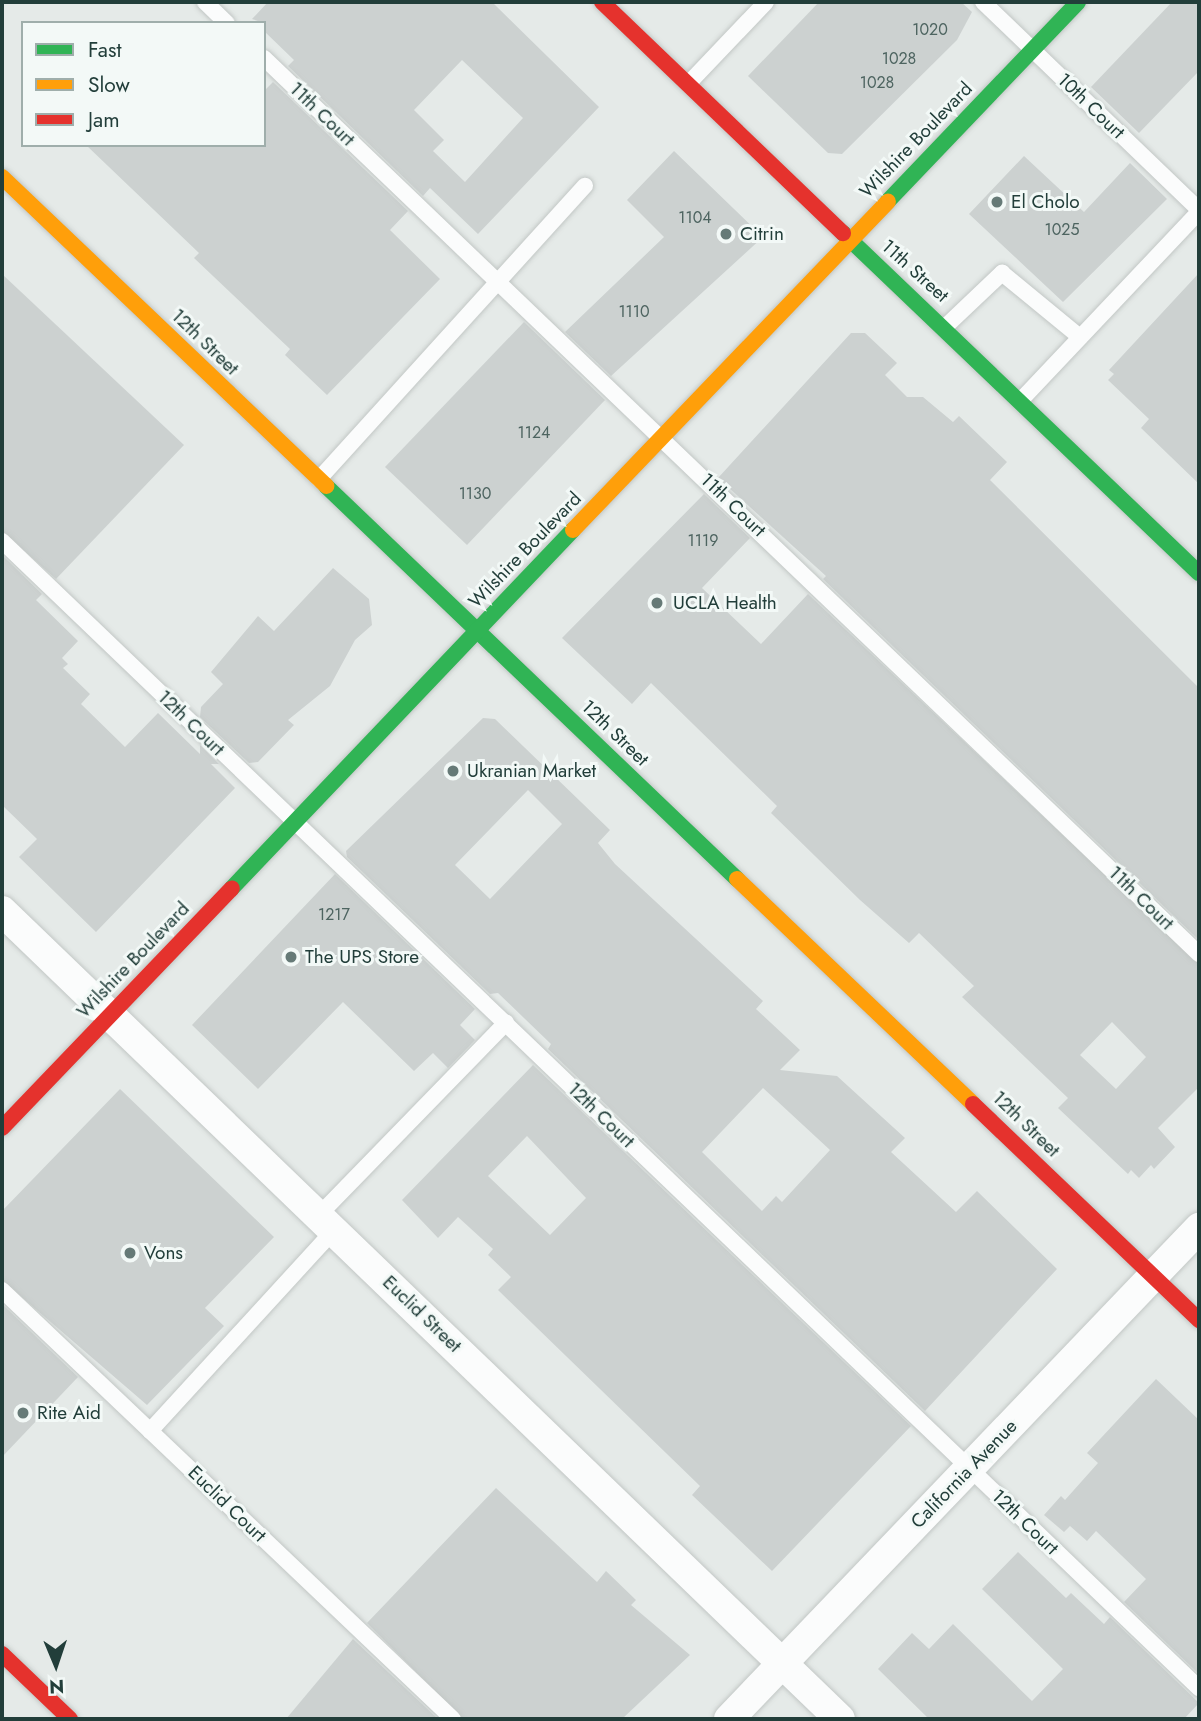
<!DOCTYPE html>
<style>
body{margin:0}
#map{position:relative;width:1201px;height:1721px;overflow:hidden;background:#e5eae8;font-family:Jost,sans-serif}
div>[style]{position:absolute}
.building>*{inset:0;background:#ccd1d0}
.roads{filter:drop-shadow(0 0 2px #c2c7c5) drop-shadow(0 0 2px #c2c7c5)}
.lane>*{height:16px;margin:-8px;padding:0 8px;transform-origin:8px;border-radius:8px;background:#fbfcfc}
.street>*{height:30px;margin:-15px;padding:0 15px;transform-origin:15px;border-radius:15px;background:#fbfcfc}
.fast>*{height:16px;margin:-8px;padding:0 8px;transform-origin:8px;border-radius:8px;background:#30b455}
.slow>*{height:16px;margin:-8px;padding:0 8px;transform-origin:8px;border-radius:8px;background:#ff9f0a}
.jam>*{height:16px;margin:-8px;padding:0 8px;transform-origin:8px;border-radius:8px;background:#e5322d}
.dots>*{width:19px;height:19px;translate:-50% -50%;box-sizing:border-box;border:4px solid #f3f9f7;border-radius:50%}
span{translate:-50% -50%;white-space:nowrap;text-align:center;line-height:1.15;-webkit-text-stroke:6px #f3f9f7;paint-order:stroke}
.number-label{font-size:16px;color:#4d6460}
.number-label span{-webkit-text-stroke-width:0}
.street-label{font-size:19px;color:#223e3a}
.poi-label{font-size:19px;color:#223e3a}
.left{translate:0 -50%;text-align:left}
.frame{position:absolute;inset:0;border:4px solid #223e3a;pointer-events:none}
.legend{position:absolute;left:21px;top:21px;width:245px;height:126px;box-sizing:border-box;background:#f3f9f7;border:2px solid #9faeab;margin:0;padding:9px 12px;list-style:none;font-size:21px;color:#223e3a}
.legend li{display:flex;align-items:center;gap:14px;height:35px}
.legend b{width:35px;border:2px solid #9faeab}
.north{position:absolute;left:21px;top:1630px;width:70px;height:70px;-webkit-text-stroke:5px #f3f9f7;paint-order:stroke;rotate:178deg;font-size:19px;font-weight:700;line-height:28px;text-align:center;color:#223e3a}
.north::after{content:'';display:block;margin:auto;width:24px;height:32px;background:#223e3a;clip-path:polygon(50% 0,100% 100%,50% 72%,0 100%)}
</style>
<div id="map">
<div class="building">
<i style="clip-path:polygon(evenodd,268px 2px,492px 2px,599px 107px,478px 234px,430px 188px,423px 196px,288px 66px,294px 60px,264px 31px,264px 23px,252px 19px,268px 2px,462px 60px,523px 118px,465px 182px,433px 151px,444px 140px,414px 110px,462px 60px)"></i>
<i style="clip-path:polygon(819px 2px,961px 2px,972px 12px,957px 40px,842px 154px,828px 153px,748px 76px)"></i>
<i style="clip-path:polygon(1172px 2px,1199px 2px,1199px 71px,1139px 133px,1091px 87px)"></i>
<i style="clip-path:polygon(273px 82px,408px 211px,390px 230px,440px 279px,327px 395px,285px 355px,290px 349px,194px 258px,199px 253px,86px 145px,264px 145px,264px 91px)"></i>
<i style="clip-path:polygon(674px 151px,763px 237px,611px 376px,565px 332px,664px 237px,627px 200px)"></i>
<i style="clip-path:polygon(1024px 156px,1084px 212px,1130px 163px,1167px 199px,1063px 302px,969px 214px)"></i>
<i style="clip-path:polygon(1199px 273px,1199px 484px,1141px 428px,1149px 419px,1108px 380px,1114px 374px,1109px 370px)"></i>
<i style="clip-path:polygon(2px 274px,184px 445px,56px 579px,2px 531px)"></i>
<i style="clip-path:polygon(524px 322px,605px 400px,467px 545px,385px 467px)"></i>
<i style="clip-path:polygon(851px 333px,865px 333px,897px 363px,885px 375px,907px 397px,923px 397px,953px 422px,959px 416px,1007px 462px,990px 480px,1199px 688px,1199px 940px,823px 579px,826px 576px,718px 478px)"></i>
<i style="clip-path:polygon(evenodd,704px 494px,750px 538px,702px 588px,761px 644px,808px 594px,1199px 964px,1199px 1087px,1158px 1128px,1175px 1147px,1154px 1169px,1151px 1165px,1139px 1178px,1131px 1170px,1128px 1174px,1058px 1108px,1068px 1098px,962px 997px,974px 986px,919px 933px,909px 943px,860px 900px,771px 813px,777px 806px,651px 683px,632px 704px,562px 638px,704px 494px,1112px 1022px,1146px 1057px,1116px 1089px,1080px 1055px,1112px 1022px)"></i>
<i style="clip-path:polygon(2px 555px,42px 594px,36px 600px,78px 641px,62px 658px,68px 664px,63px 668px,90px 694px,81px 704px,125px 747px,158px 713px,200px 754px,200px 745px,219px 764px,211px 764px,235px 788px,96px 932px,19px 857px,37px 839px,2px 805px)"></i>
<i style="clip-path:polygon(333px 568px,369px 599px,372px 625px,355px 640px,330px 686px,288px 720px,294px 725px,258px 762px,249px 763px,200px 717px,201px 707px,223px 684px,211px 672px,258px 616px,274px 631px)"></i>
<i style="clip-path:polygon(evenodd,483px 718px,495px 719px,610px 830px,598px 843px,615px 864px,763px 1001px,756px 1009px,800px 1050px,780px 1070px,837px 1076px,905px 1138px,891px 1152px,956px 1212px,977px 1191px,1057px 1269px,925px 1411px,548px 1049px,551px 1044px,498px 993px,490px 994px,347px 857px,346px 851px,483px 718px,528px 790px,562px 824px,490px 899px,455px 865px,528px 790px,483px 718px,763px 1088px,830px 1150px,782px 1202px,776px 1196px,762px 1211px,702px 1152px,763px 1088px)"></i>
<i style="clip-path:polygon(335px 874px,475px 1009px,460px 1025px,475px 1040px,448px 1068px,433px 1053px,414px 1071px,343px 1002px,258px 1089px,192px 1025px)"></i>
<i style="clip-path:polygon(evenodd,533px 1065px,911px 1426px,772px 1571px,692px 1495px,700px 1486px,498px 1290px,511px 1277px,488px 1255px,493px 1249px,458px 1217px,438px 1238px,402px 1200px,533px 1065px,527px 1136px,586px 1198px,550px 1235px,488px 1176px,527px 1136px)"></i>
<i style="clip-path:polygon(120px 1089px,274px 1237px,205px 1308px,224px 1326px,147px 1405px,2px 1280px,2px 1211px)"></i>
<i style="clip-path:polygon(2px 1304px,78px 1377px,2px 1457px)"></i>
<i style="clip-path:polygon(1156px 1379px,1199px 1420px,1199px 1674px,1124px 1602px,1146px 1579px,1096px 1531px,1087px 1541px,1070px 1526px,1064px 1532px,1044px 1515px,1061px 1496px,1065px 1500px,1098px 1463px,1087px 1453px)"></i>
<i style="clip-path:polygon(496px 1488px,597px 1582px,606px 1571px,636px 1600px,631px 1605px,690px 1655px,622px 1719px,463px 1719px,367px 1623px)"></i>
<i style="clip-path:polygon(1018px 1552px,1066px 1598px,1071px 1593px,1104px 1624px,1110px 1617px,1199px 1703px,1184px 1719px,929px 1719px,878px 1669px,912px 1633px,929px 1649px,953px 1624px,1032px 1701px,1063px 1669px,982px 1589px)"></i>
<i style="clip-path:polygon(353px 1639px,438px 1719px,286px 1719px)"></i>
</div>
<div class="roads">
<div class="lane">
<i style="left:205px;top:2px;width:30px;rotate:44deg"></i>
<i style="left:983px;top:2px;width:300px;rotate:43.9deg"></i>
<i style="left:264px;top:58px;width:1295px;rotate:43.78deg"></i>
<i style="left:688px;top:84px;width:113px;rotate:-46.4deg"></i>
<i style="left:945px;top:327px;width:79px;rotate:-43.5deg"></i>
<i style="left:1002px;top:273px;width:101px;rotate:39.4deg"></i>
<i style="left:1021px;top:400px;width:259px;rotate:-46.6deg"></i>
<i style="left:319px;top:479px;width:396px;rotate:-47.8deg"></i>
<i style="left:2px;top:541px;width:1658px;rotate:43.78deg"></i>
<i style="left:320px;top:1214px;width:267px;rotate:-45.8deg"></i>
<i style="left:2px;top:1290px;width:622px;rotate:43.57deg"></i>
<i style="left:150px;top:1431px;width:274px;rotate:-47.5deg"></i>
</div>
<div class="street">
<i style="left:2px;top:911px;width:1164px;rotate:43.96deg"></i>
<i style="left:729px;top:1719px;width:680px;rotate:-46.25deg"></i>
</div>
<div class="fast">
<i style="left:888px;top:201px;width:275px;rotate:-46.3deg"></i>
<i style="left:843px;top:233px;width:492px;rotate:43.7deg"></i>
<i style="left:326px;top:486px;width:569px;rotate:43.72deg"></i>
<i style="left:232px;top:888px;width:494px;rotate:-46.4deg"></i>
</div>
<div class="slow">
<i style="left:2px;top:177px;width:448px;rotate:43.6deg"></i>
<i style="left:573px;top:530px;width:455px;rotate:-46.2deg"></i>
<i style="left:737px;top:879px;width:326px;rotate:43.6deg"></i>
</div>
<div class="jam">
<i style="left:602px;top:2px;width:334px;rotate:43.8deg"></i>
<i style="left:973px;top:1104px;width:313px;rotate:43.7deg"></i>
<i style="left:2px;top:1128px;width:332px;rotate:-46.2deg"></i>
<i style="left:2px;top:1654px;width:94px;rotate:43.7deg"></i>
</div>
</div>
<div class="dots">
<i style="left:997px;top:202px;background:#667a77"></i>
<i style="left:726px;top:234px;background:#667a77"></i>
<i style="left:657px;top:603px;background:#667a77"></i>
<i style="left:453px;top:771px;background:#667a77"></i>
<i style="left:291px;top:957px;background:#667a77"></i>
<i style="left:130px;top:1253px;background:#667a77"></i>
<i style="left:23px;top:1413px;background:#667a77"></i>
</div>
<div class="number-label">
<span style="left:930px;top:30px">1020</span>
<span style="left:899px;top:59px">1028</span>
<span style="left:877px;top:83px">1028</span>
<span style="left:695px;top:218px">1104</span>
<span style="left:1062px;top:230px">1025</span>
<span style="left:634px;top:312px">1110</span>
<span style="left:534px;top:433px">1124</span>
<span style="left:475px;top:494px">1130</span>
<span style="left:703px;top:541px">1119</span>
<span style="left:334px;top:915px">1217</span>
</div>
<div class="street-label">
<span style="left:1091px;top:106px;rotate:44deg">10th Court</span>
<span style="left:322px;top:114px;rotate:44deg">11th Court</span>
<span style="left:916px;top:140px;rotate:-46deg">Wilshire Boulevard</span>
<span style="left:915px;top:271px;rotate:42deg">11th Street</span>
<span style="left:205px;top:342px;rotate:44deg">12th Street</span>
<span style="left:733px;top:505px;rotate:44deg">11th Court</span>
<span style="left:525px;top:550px;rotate:-46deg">Wilshire Boulevard</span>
<span style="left:191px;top:723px;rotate:44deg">12th Court</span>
<span style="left:615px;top:733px;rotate:44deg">12th Street</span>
<span style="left:1141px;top:898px;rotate:44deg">11th Court</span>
<span style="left:133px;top:960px;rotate:-46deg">Wilshire Boulevard</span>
<span style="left:601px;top:1115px;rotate:44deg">12th Court</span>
<span style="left:1026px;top:1124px;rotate:44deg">12th Street</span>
<span style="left:422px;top:1314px;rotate:44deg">Euclid Street</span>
<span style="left:964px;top:1474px;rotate:-46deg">California Avenue</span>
<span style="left:227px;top:1504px;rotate:44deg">Euclid Court</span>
<span style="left:1025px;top:1522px;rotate:44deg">12th Court</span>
</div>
<div class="poi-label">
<span class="left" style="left:1011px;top:202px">El Cholo</span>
<span class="left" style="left:740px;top:234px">Citrin</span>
<span class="left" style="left:673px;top:603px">UCLA Health</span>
<span class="left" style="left:467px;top:771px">Ukranian Market</span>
<span class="left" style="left:305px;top:957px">The UPS Store</span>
<span class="left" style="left:144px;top:1253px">Vons</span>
<span class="left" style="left:37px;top:1413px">Rite Aid</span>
</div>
<div class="frame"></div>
<ul class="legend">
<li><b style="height:9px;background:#30b455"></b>Fast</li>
<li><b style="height:9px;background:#ff9f0a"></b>Slow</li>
<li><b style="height:9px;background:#e5322d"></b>Jam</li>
</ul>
<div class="north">N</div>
</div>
